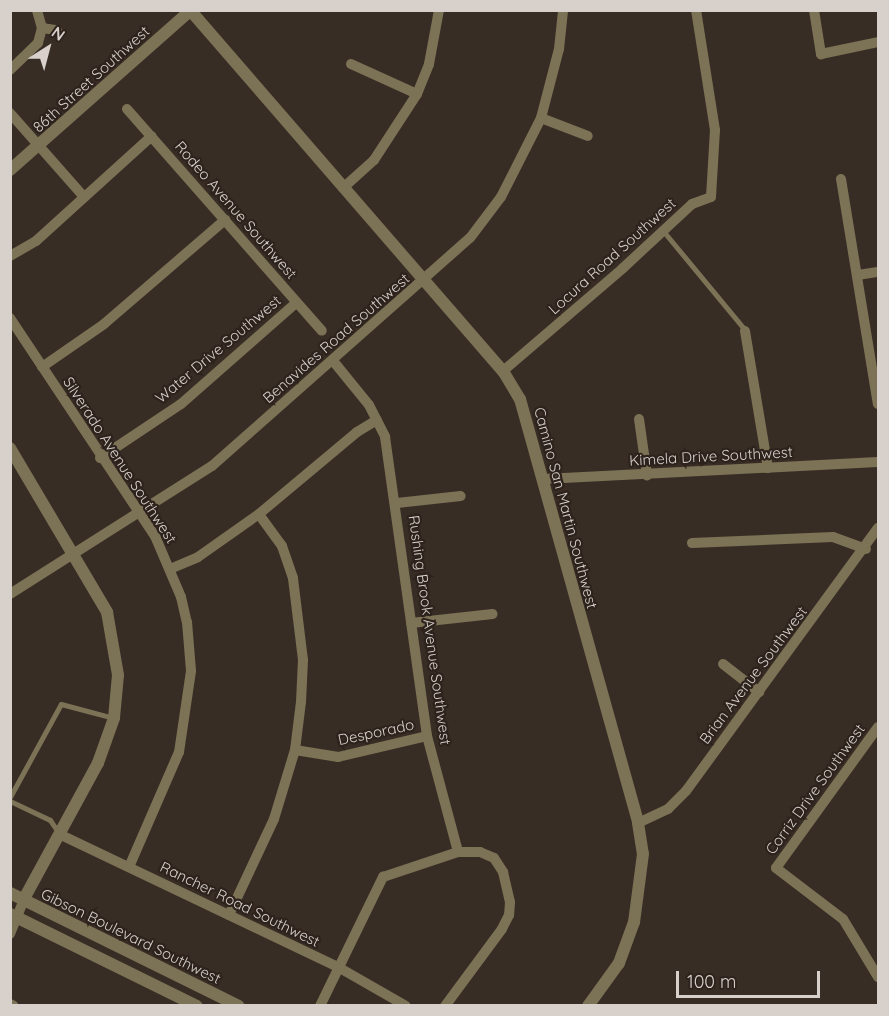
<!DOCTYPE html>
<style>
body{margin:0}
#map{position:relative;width:889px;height:1016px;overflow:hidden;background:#382d25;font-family:Quicksand,sans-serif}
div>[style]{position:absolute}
.service>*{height:5px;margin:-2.5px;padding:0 2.5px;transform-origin:2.5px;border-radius:2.5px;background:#7c7255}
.minor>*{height:10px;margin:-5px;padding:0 5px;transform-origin:5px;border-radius:5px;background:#7c7255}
.tertiary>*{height:12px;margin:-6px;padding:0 6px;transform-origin:6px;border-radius:6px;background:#7c7255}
span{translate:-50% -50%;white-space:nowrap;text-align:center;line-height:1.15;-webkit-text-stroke:4.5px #2e231c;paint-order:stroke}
.street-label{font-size:15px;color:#d7d0cb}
.frame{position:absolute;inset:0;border:12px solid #d7d0cb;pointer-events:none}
.north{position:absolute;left:18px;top:18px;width:60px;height:60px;-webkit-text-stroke:4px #2e231c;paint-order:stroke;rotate:36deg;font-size:16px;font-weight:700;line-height:24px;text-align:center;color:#d7d0cb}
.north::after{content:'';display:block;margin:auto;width:21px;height:27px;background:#d7d0cb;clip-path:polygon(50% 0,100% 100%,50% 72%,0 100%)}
.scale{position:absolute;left:676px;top:971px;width:144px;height:27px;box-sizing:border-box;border:3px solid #d7d0cb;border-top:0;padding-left:8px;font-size:18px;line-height:21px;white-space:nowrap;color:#d7d0cb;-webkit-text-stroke:4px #2e231c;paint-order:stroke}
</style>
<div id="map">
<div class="service">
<i style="left:664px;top:232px;width:127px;rotate:50.4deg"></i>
<i style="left:10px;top:797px;width:106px;rotate:-61.3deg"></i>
<i style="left:61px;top:704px;width:55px;rotate:14.8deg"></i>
<i style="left:10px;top:801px;width:44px;rotate:25.4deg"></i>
<i style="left:50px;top:820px;width:14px;rotate:56deg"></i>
</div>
<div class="minor">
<i style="left:814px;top:10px;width:45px;rotate:81deg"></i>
<i style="left:821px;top:54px;width:58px;rotate:-11.9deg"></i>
<i style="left:42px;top:28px;width:15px;rotate:8deg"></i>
<i style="left:351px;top:64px;width:72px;rotate:24.4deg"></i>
<i style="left:10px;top:70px;width:39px;rotate:-44deg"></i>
<i style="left:38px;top:43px;width:16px;rotate:-75deg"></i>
<i style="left:42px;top:28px;width:19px;rotate:-106deg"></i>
<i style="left:127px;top:109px;width:295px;rotate:48.7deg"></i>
<i style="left:10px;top:113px;width:112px;rotate:48.6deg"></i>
<i style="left:541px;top:118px;width:50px;rotate:21deg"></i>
<i style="left:841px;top:179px;width:228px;rotate:80.7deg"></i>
<i style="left:343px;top:188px;width:42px;rotate:-42.1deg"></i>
<i style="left:374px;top:160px;width:79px;rotate:-56.9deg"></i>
<i style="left:417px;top:94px;width:32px;rotate:-68deg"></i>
<i style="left:429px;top:64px;width:55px;rotate:-79.5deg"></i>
<i style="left:10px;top:256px;width:30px;rotate:-30deg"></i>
<i style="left:36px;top:241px;width:156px;rotate:-42.2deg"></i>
<i style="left:858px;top:275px;width:20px;rotate:-9deg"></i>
<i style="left:10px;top:318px;width:262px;rotate:56.4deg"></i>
<i style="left:155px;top:536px;width:66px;rotate:66.9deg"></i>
<i style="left:181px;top:597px;width:26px;rotate:77deg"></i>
<i style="left:187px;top:622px;width:49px;rotate:85.3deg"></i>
<i style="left:191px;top:671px;width:82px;rotate:98.4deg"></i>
<i style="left:179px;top:752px;width:125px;rotate:113.5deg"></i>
<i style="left:745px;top:331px;width:139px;rotate:80.5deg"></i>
<i style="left:334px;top:362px;width:55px;rotate:50.9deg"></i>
<i style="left:369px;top:405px;width:36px;rotate:63deg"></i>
<i style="left:385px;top:437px;width:302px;rotate:82deg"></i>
<i style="left:427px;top:736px;width:120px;rotate:75deg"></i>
<i style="left:458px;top:852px;width:22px"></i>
<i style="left:480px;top:852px;width:15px;rotate:23deg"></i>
<i style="left:494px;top:858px;width:17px;rotate:57deg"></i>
<i style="left:503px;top:872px;width:31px;rotate:77deg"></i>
<i style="left:510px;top:902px;width:13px;rotate:94deg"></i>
<i style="left:509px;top:915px;width:16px;rotate:117deg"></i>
<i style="left:502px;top:929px;width:96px;rotate:126.5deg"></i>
<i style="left:42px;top:367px;width:75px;rotate:-34.7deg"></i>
<i style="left:104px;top:324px;width:160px;rotate:-40.7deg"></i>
<i style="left:503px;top:371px;width:158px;rotate:-40.6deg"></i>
<i style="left:623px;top:268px;width:94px;rotate:-42.8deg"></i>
<i style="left:692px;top:204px;width:20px;rotate:-20deg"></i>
<i style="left:711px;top:197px;width:67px;rotate:-86.6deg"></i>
<i style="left:715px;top:130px;width:121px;rotate:-99deg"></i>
<i style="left:639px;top:419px;width:57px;rotate:81.9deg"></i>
<i style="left:100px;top:458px;width:97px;rotate:-33.7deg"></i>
<i style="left:181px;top:404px;width:153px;rotate:-41.3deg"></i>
<i style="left:544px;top:479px;width:334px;rotate:-2.9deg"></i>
<i style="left:397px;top:503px;width:64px;rotate:-6.2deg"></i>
<i style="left:692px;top:543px;width:141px;rotate:-2.4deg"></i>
<i style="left:833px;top:537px;width:35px;rotate:20deg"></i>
<i style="left:170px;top:569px;width:30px;rotate:-23deg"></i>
<i style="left:198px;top:557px;width:75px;rotate:-35.2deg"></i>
<i style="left:259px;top:514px;width:128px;rotate:-39.9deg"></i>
<i style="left:357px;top:432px;width:23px;rotate:-31deg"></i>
<i style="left:10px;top:594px;width:239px;rotate:-32.4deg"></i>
<i style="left:212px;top:466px;width:344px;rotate:-41.5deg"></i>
<i style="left:470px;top:238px;width:51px;rotate:-52.9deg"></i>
<i style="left:501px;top:197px;width:89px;rotate:-63.1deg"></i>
<i style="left:541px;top:118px;width:71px;rotate:-75.4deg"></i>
<i style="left:559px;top:49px;width:39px;rotate:-84deg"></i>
<i style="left:411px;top:623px;width:82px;rotate:-6.3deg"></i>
<i style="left:723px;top:664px;width:46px;rotate:37.9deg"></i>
<i style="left:878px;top:727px;width:174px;rotate:125.9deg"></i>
<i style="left:776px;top:868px;width:84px;rotate:37.3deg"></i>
<i style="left:843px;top:919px;width:68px;rotate:58.9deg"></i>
<i style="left:295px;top:750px;width:44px;rotate:9.2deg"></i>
<i style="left:338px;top:757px;width:91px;rotate:-13.3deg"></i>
<i style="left:638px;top:823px;width:33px;rotate:-25deg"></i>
<i style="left:668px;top:809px;width:25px;rotate:-45deg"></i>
<i style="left:686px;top:791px;width:326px;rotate:-53.9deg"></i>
<i style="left:59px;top:834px;width:309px;rotate:25.5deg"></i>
<i style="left:338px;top:967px;width:78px;rotate:29.8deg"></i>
<i style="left:229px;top:915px;width:106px;rotate:-64.9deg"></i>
<i style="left:274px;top:819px;width:72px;rotate:-73.1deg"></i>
<i style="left:295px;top:750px;width:48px;rotate:-82.9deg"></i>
<i style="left:301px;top:702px;width:42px;rotate:-87.3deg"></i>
<i style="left:303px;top:660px;width:83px;rotate:-97deg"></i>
<i style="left:293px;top:578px;width:34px;rotate:-109deg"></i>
<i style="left:282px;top:546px;width:39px;rotate:-126deg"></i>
<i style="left:10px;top:934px;width:38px;rotate:-68deg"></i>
<i style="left:10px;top:1004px;width:4px;rotate:27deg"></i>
<i style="left:320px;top:1006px;width:144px;rotate:-64deg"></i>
<i style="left:383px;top:877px;width:79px;rotate:-18.4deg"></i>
</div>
<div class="tertiary">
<i style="left:190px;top:10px;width:478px;rotate:49.1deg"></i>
<i style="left:503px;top:371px;width:33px;rotate:59deg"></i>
<i style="left:520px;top:399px;width:440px;rotate:74.4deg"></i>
<i style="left:638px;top:823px;width:31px;rotate:81deg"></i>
<i style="left:643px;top:854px;width:69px;rotate:97.5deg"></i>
<i style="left:634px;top:922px;width:44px;rotate:110.1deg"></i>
<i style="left:619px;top:963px;width:53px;rotate:125.8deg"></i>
<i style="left:10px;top:170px;width:242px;rotate:-41.5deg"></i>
<i style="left:10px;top:448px;width:191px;rotate:59.4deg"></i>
<i style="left:107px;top:612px;width:64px;rotate:80.1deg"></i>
<i style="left:118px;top:675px;width:43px;rotate:95.3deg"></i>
<i style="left:114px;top:718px;width:48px;rotate:109.6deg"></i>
<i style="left:98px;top:763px;width:155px;rotate:118.6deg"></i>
<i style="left:10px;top:893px;width:255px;rotate:26.3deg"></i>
<i style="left:10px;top:914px;width:208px;rotate:26.2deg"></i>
</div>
<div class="street-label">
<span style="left:91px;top:79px;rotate:-42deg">86th Street Southwest</span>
<span style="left:236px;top:210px;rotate:49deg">Rodeo Avenue Southwest</span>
<span style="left:612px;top:256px;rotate:-42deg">Locura Road Southwest</span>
<span style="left:336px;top:338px;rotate:-41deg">Benavides Road Southwest</span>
<span style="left:218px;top:349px;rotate:-40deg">Water Drive Southwest</span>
<span style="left:711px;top:456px;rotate:-3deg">Kimela Drive Southwest</span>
<span style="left:120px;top:460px;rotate:57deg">Silverado Avenue Southwest</span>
<span style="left:566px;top:508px;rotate:75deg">Camino San Martin Southwest</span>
<span style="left:430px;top:630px;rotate:82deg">Rushing Brook Avenue Southwest</span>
<span style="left:753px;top:675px;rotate:-53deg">Brian Avenue Southwest</span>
<span style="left:376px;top:732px;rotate:-12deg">Desporado</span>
<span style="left:815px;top:789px;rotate:-54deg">Corriz Drive Southwest</span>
<span style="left:240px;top:904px;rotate:26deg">Rancher Road Southwest</span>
<span style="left:131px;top:936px;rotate:26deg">Gibson Boulevard Southwest</span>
</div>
<div class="frame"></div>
<div class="north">N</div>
<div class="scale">100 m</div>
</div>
